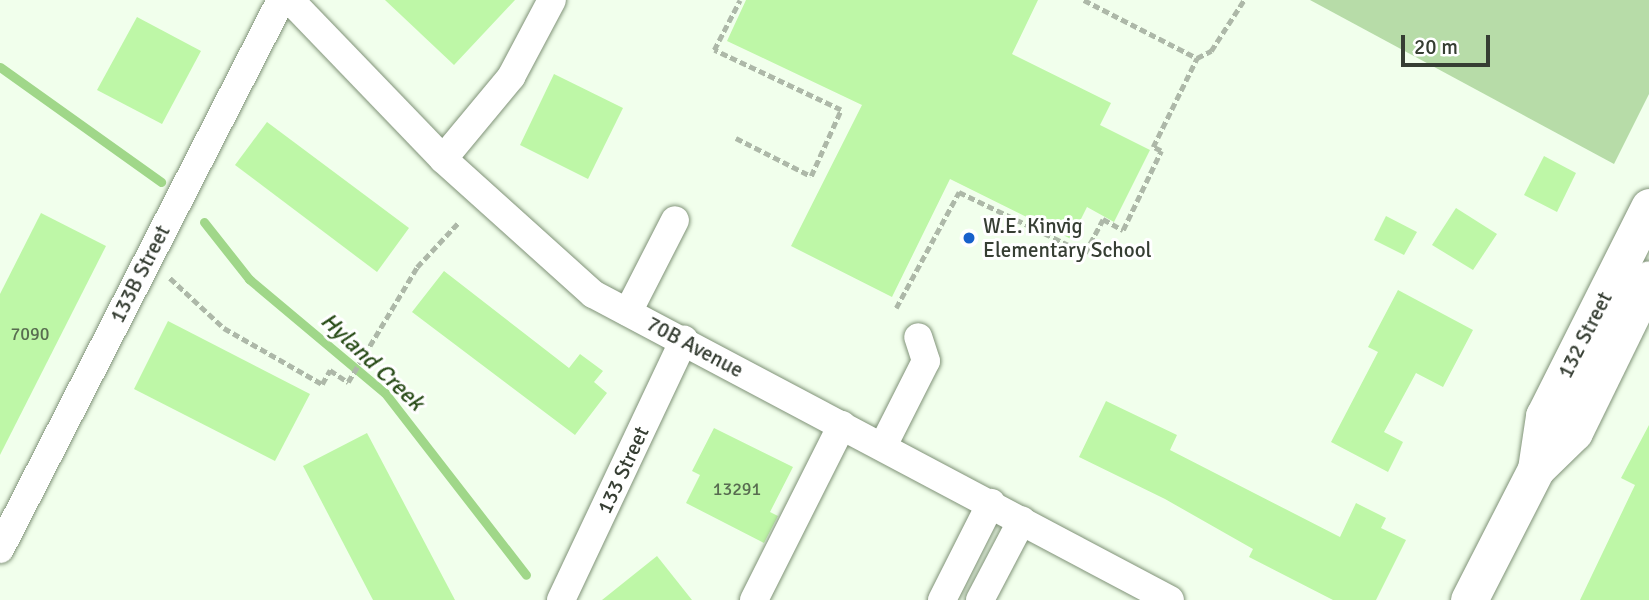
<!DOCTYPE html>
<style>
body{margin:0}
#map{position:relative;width:1649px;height:600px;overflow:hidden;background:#f1ffec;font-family:Signika,sans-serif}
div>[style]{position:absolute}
.green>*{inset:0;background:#b7dca8}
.stream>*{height:9px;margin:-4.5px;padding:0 4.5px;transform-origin:4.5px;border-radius:4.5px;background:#a0d789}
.building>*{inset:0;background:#bef7a7}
.path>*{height:4.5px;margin-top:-2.25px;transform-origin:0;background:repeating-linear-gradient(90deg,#adb8a8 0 7px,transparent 0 10.5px)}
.roads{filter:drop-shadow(0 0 2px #809378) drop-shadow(0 0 2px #809378)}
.minor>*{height:28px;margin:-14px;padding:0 14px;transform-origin:14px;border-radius:14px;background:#fff}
.major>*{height:37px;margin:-18.5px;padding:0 18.5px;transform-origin:18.5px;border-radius:18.5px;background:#fff}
.dots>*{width:19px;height:19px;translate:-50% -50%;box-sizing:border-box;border:4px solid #fff;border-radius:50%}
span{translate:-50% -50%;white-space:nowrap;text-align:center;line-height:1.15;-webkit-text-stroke:6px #fff;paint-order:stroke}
.number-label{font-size:18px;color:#586c50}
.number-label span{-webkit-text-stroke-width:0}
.poi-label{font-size:21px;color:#363e33}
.left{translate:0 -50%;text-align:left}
.street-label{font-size:21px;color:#363e33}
.water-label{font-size:23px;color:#294c18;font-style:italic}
.scale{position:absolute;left:1401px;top:35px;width:89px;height:32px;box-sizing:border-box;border:4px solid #363e33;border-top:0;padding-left:9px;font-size:21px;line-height:24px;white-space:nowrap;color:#363e33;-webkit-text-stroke:5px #fff;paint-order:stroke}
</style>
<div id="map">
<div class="green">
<i style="clip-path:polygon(1310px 0,1649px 0,1649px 94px,1614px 164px)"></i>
</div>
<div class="stream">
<i style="left:0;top:67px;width:198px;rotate:35.5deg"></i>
<i style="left:204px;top:222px;width:73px;rotate:51.7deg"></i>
<i style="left:249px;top:279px;width:177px;rotate:40deg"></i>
<i style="left:385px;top:393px;width:230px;rotate:52.2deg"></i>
</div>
<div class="building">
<i style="clip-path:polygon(385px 0,515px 0,454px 65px)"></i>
<i style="clip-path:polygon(746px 0,1038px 0,1012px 54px,1111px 103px,1100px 125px,1150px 150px,1114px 222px,1087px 207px,1071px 239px,950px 179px,892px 297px,791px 246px,862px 105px,727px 41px)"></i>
<i style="clip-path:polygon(137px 17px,201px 51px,162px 124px,97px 90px)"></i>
<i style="clip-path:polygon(554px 74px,623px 108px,588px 179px,520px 145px)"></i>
<i style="clip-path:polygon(267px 122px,409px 228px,377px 272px,235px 165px)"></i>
<i style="clip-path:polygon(1544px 156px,1576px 173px,1557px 212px,1524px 195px)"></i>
<i style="clip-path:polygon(1456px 208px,1497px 234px,1473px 270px,1432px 245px)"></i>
<i style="clip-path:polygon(41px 213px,106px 246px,0 455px,0 294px)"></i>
<i style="clip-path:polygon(1386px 216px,1417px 232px,1404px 255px,1374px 240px)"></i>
<i style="clip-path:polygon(444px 271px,569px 368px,580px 354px,603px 371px,594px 382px,607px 393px,575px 435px,412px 312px)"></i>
<i style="clip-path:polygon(1398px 290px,1473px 330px,1443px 387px,1416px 373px,1384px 432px,1403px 442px,1388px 472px,1331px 442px,1378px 352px,1368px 347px)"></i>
<i style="clip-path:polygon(168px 321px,310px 394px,275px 461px,134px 389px)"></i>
<i style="clip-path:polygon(1106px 401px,1177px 435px,1170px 450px,1340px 537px,1356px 503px,1386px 518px,1381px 528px,1406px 540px,1376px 600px,1333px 600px,1249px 557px,1253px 549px,1165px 499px,1079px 457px)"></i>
<i style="clip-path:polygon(1649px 425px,1649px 600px,1580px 600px,1635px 485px,1621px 478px)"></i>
<i style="clip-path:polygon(714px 428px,793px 467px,770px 512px,778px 516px,764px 543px,686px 503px,700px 475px,692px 471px)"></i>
<i style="clip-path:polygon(367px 433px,455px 600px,373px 600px,303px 466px)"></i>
<i style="clip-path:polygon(657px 556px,692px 600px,602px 600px)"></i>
</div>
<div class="path">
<i style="left:1084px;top:0;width:127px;rotate:27.2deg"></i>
<i style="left:736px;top:138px;width:84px;rotate:26.9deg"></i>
<i style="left:811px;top:176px;width:72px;rotate:-65.6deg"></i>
<i style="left:841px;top:110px;width:140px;rotate:-154.7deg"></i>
<i style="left:714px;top:50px;width:56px;rotate:-62.5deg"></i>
<i style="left:170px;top:278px;width:74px;rotate:42.8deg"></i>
<i style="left:224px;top:328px;width:113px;rotate:29.7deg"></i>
<i style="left:322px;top:384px;width:16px;rotate:-60deg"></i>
<i style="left:330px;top:370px;width:22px;rotate:34deg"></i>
<i style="left:348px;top:382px;width:134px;rotate:-59deg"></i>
<i style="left:417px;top:267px;width:60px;rotate:-47deg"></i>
<i style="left:896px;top:308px;width:132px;rotate:-61.5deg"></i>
<i style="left:959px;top:192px;width:140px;rotate:25.8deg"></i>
<i style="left:1085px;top:253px;width:38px;rotate:-62deg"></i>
<i style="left:1103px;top:219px;width:23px;rotate:29deg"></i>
<i style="left:1123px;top:230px;width:88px;rotate:-64.3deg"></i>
<i style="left:1161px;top:151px;width:9px;rotate:-153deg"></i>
<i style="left:1153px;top:147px;width:99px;rotate:-63.7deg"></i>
<i style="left:1197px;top:58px;width:16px;rotate:-27deg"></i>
<i style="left:1211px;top:51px;width:61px;rotate:-57.1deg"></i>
</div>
<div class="roads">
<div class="minor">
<i style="left:290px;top:0;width:221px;rotate:46.1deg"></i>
<i style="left:443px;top:159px;width:202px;rotate:42deg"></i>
<i style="left:593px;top:294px;width:653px;rotate:27.94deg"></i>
<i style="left:443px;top:159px;width:107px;rotate:-50.3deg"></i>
<i style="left:511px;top:77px;width:87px;rotate:-62deg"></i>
<i style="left:628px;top:312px;width:103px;rotate:-62.9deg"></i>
<i style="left:883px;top:446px;width:95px;rotate:-63.2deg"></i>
<i style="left:926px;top:361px;width:25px;rotate:-108deg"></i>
<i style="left:0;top:549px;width:617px;rotate:-62.89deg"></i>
<i style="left:561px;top:600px;width:288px;rotate:-64.7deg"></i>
<i style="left:754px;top:600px;width:196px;rotate:-63.3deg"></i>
<i style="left:942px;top:600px;width:109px;rotate:-63.2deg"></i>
<i style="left:980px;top:600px;width:90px;rotate:-62.3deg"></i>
</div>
<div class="major">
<i style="left:1536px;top:469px;width:54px;rotate:-81.4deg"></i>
<i style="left:1544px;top:416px;width:234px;rotate:-63.3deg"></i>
<i style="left:1469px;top:600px;width:147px;rotate:-62.9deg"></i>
<i style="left:1536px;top:469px;width:53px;rotate:-44.2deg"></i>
<i style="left:1574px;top:432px;width:170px;rotate:-63.9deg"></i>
</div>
</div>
<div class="dots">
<i style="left:969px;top:238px;background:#1760cb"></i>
</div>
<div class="number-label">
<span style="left:30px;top:334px">7090</span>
<span style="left:737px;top:489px">13291</span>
</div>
<div class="poi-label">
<span class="left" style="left:983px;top:238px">W.E. Kinvig<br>Elementary School</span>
</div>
<div class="street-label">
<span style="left:140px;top:274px;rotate:-63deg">133B Street</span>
<span style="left:1585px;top:335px;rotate:-63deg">132 Street</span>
<span style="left:695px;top:347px;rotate:28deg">70B Avenue</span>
<span style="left:623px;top:470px;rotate:-65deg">133 Street</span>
</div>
<div class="water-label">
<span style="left:372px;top:362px;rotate:43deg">Hyland Creek</span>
</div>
<div class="scale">20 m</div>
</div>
